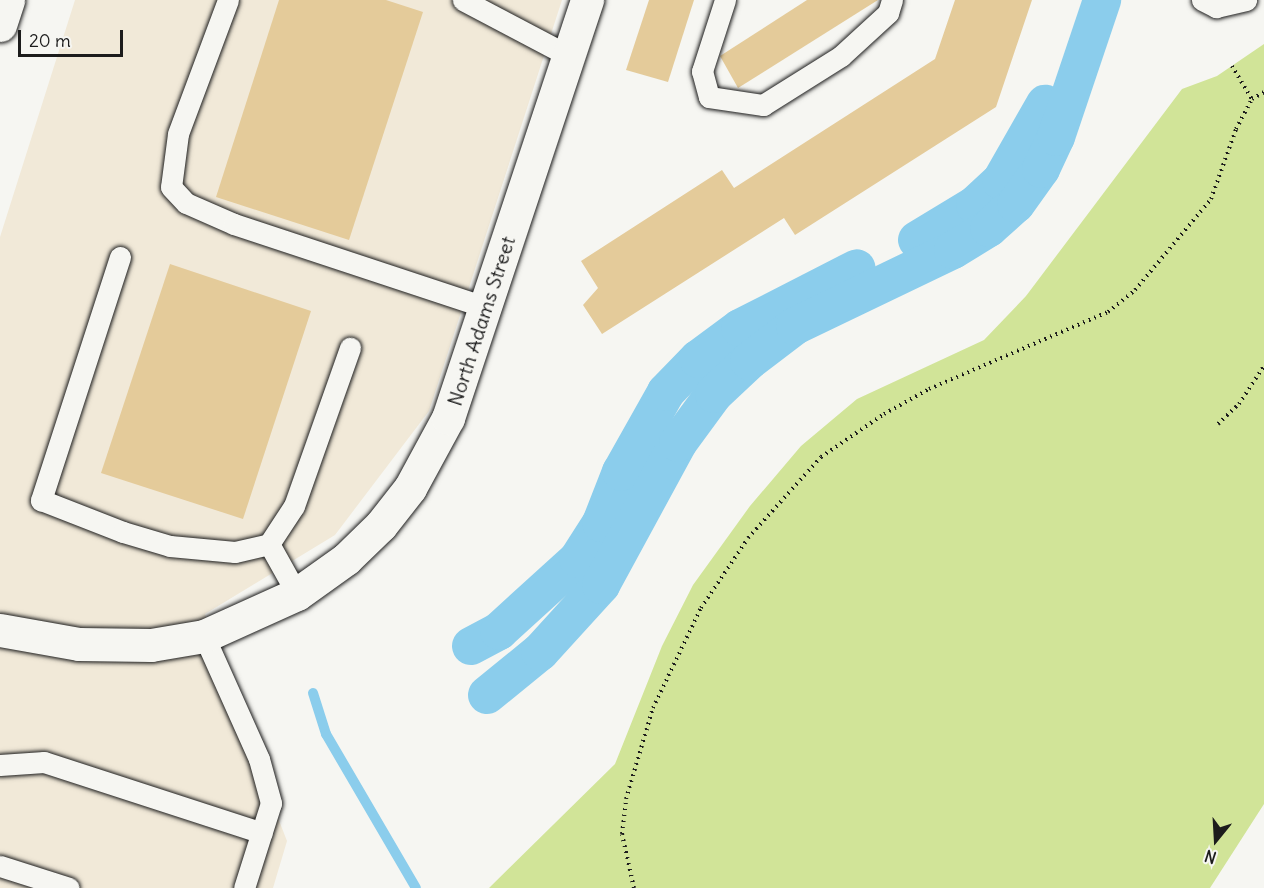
<!DOCTYPE html>
<style>
body{margin:0}
#map{position:relative;width:1264px;height:888px;overflow:hidden;background:#f6f6f2;font-family:Delius,sans-serif}
div>[style]{position:absolute}
.built>*{inset:0;background:#f1e9d8}
.green>*{inset:0;background:#d1e498}
.stream>*{height:10px;margin:-5px;padding:0 5px;transform-origin:5px;border-radius:5px;background:#8bcdec}
.canal>*{height:38px;margin:-19px;padding:0 19px;transform-origin:19px;border-radius:19px;background:#8bcdec}
.building>*{inset:0;background:#e4cb9a}
.path>*{height:4px;margin-top:-2px;transform-origin:0;background:repeating-linear-gradient(90deg,#1c1c1c 0 1.5px,transparent 0 6px)}
.roads{filter:drop-shadow(0 0 2px #1c1c1c) drop-shadow(0 0 2px #1c1c1c)}
.lane>*{height:21px;margin:-10.5px;padding:0 10.5px;transform-origin:10.5px;border-radius:10.5px;background:#f6f6f2}
.street>*{height:33px;margin:-16.5px;padding:0 16.5px;transform-origin:16.5px;border-radius:16.5px;background:#f6f6f2}
.primary>*{height:33px;margin:-16.5px;padding:0 16.5px;transform-origin:16.5px;border-radius:16.5px;background:#f6f6f2}
span{translate:-50% -50%;white-space:nowrap;text-align:center;line-height:1.15;-webkit-text-stroke:5px #f6f6f2;paint-order:stroke}
.street-label{font-size:20px;color:#1c1c1c}
.north{position:absolute;left:1186px;top:810px;width:60px;height:60px;-webkit-text-stroke:4px #f6f6f2;paint-order:stroke;rotate:198deg;font-size:16px;font-weight:700;line-height:24px;text-align:center;color:#1c1c1c}
.north::after{content:'';display:block;margin:auto;width:21px;height:27px;background:#1c1c1c;clip-path:polygon(50% 0,100% 100%,50% 72%,0 100%)}
.scale{position:absolute;left:18px;top:30px;width:105px;height:27px;box-sizing:border-box;border:3px solid #1c1c1c;border-top:0;padding-left:8px;font-size:18px;line-height:21px;white-space:nowrap;color:#1c1c1c;-webkit-text-stroke:4px #f6f6f2;paint-order:stroke}
</style>
<div id="map">
<div class="built">
<i style="clip-path:polygon(75px 0,562px 0,429px 411px,335px 535px,205px 614px,239px 718px,287px 841px,273px 888px,0 888px,0 237px)"></i>
</div>
<div class="green">
<i style="clip-path:polygon(1264px 44px,1264px 804px,1210px 888px,489px 888px,615px 764px,662px 646px,693px 585px,750px 506px,801px 446px,857px 399px,984px 340px,1026px 296px,1182px 89px,1217px 76px)"></i>
</div>
<div class="stream">
<i style="left:313px;top:693px;width:43px;rotate:72.4deg"></i>
<i style="left:326px;top:734px;width:178px;rotate:59.7deg"></i>
</div>
<div class="canal">
<i style="left:917px;top:240px;width:68px;rotate:-31.1deg"></i>
<i style="left:975px;top:205px;width:35px;rotate:-43deg"></i>
<i style="left:1001px;top:181px;width:89px;rotate:-60.3deg"></i>
<i style="left:471px;top:646px;width:32px;rotate:-28deg"></i>
<i style="left:499px;top:631px;width:107px;rotate:-42.3deg"></i>
<i style="left:578px;top:559px;width:43px;rotate:-57.4deg"></i>
<i style="left:601px;top:523px;width:55px;rotate:-68.6deg"></i>
<i style="left:621px;top:472px;width:92px;rotate:-60.6deg"></i>
<i style="left:666px;top:392px;width:46px;rotate:-45.9deg"></i>
<i style="left:698px;top:359px;width:52px;rotate:-36.4deg"></i>
<i style="left:740px;top:328px;width:131px;rotate:-27.1deg"></i>
<i style="left:487px;top:695px;width:68px;rotate:-39.1deg"></i>
<i style="left:540px;top:652px;width:91px;rotate:-47.7deg"></i>
<i style="left:601px;top:585px;width:162px;rotate:-61.5deg"></i>
<i style="left:678px;top:443px;width:61px;rotate:-53.7deg"></i>
<i style="left:714px;top:394px;width:48px;rotate:-43.3deg"></i>
<i style="left:749px;top:361px;width:58px;rotate:-37.3deg"></i>
<i style="left:795px;top:326px;width:175px;rotate:-25.7deg"></i>
<i style="left:953px;top:250px;width:42px;rotate:-31.4deg"></i>
<i style="left:989px;top:228px;width:36px;rotate:-42deg"></i>
<i style="left:1016px;top:204px;width:43px;rotate:-54.5deg"></i>
<i style="left:1041px;top:169px;width:35px;rotate:-65deg"></i>
<i style="left:1056px;top:137px;width:145px;rotate:-71.4deg"></i>
</div>
<div class="building">
<i style="clip-path:polygon(279px 0,386px 0,423px 12px,349px 240px,216px 197px)"></i>
<i style="clip-path:polygon(649px 0,694px 0,668px 82px,626px 70px)"></i>
<i style="clip-path:polygon(807px 0,878px 0,738px 88px,720px 56px)"></i>
<i style="clip-path:polygon(955px 0,1032px 0,996px 107px,795px 235px,784px 218px,602px 334px,583px 305px,598px 288px,581px 261px,722px 170px,734px 188px,935px 59px)"></i>
<i style="clip-path:polygon(170px 264px,311px 311px,243px 519px,101px 473px)"></i>
</div>
<div class="path">
<i style="left:1232px;top:66px;width:39px;rotate:59deg"></i>
<i style="left:1218px;top:424px;width:29px;rotate:-44deg"></i>
<i style="left:1239px;top:404px;width:45px;rotate:-56.7deg"></i>
<i style="left:634px;top:888px;width:55px;rotate:-102.5deg"></i>
<i style="left:622px;top:834px;width:35px;rotate:-83deg"></i>
<i style="left:626px;top:799px;width:95px;rotate:-73.5deg"></i>
<i style="left:653px;top:708px;width:111px;rotate:-64.4deg"></i>
<i style="left:701px;top:608px;width:84px;rotate:-56.1deg"></i>
<i style="left:748px;top:538px;width:109px;rotate:-48deg"></i>
<i style="left:821px;top:457px;width:76px;rotate:-34.3deg"></i>
<i style="left:884px;top:414px;width:51px;rotate:-29.1deg"></i>
<i style="left:929px;top:389px;width:195px;rotate:-23.3deg"></i>
<i style="left:1108px;top:312px;width:35px;rotate:-39deg"></i>
<i style="left:1135px;top:290px;width:119px;rotate:-50.1deg"></i>
<i style="left:1211px;top:199px;width:74px;rotate:-70.3deg"></i>
<i style="left:1236px;top:129px;width:34px;rotate:-62deg"></i>
<i style="left:1252px;top:99px;width:14px;rotate:-30deg"></i>
</div>
<div class="roads">
<div class="lane">
<i style="left:228px;top:0;width:143px;rotate:110.5deg"></i>
<i style="left:178px;top:134px;width:53px;rotate:97.5deg"></i>
<i style="left:171px;top:187px;width:22px;rotate:47deg"></i>
<i style="left:186px;top:203px;width:52px;rotate:23.6deg"></i>
<i style="left:234px;top:224px;width:264px;rotate:18.3deg"></i>
<i style="left:463px;top:0;width:120px;rotate:27.8deg"></i>
<i style="left:725px;top:0;width:75px;rotate:107.9deg"></i>
<i style="left:702px;top:71px;width:27px;rotate:75deg"></i>
<i style="left:709px;top:97px;width:55px;rotate:8.4deg"></i>
<i style="left:763px;top:105px;width:92px;rotate:-32.1deg"></i>
<i style="left:841px;top:56px;width:64px;rotate:-42.5deg"></i>
<i style="left:888px;top:13px;width:14px;rotate:-73deg"></i>
<i style="left:1202px;top:0;width:16px;rotate:27deg"></i>
<i style="left:1216px;top:7px;width:31px;rotate:-13deg"></i>
<i style="left:120px;top:257px;width:256px;rotate:108deg"></i>
<i style="left:41px;top:500px;width:88px;rotate:21.3deg"></i>
<i style="left:123px;top:532px;width:49px;rotate:16.6deg"></i>
<i style="left:170px;top:546px;width:65px;rotate:5.3deg"></i>
<i style="left:235px;top:552px;width:35px;rotate:-13deg"></i>
<i style="left:297px;top:594px;width:57px;rotate:-119.2deg"></i>
<i style="left:269px;top:544px;width:45px;rotate:-56.7deg"></i>
<i style="left:294px;top:506px;width:168px;rotate:-70.5deg"></i>
<i style="left:204px;top:636px;width:135px;rotate:65.9deg"></i>
<i style="left:259px;top:759px;width:46px;rotate:74.7deg"></i>
<i style="left:271px;top:803px;width:89px;rotate:107.6deg"></i>
<i style="left:0;top:765px;width:44px;rotate:-3.9deg"></i>
<i style="left:44px;top:762px;width:229px;rotate:18deg"></i>
<i style="left:0;top:866px;width:72px;rotate:17.7deg"></i>
</div>
<div class="street">
<i style="left:0;top:630px;width:80px;rotate:10deg"></i>
<i style="left:79px;top:644px;width:72px;rotate:0.8deg"></i>
<i style="left:151px;top:645px;width:54px;rotate:-9.6deg"></i>
<i style="left:204px;top:636px;width:102px;rotate:-24.3deg"></i>
<i style="left:297px;top:594px;width:60px;rotate:-35.5deg"></i>
<i style="left:346px;top:559px;width:49px;rotate:-44.2deg"></i>
<i style="left:381px;top:525px;width:47px;rotate:-51.9deg"></i>
<i style="left:410px;top:488px;width:80px;rotate:-61.5deg"></i>
<i style="left:448px;top:418px;width:441px;rotate:-71.6deg"></i>
</div>
<div class="primary">
<i style="left:0;top:25px;width:26px;rotate:-72deg"></i>
</div>
</div>
<div class="street-label">
<span style="left:481px;top:321px;rotate:-72deg">North Adams Street</span>
</div>
<div class="north">N</div>
<div class="scale">20 m</div>
</div>
